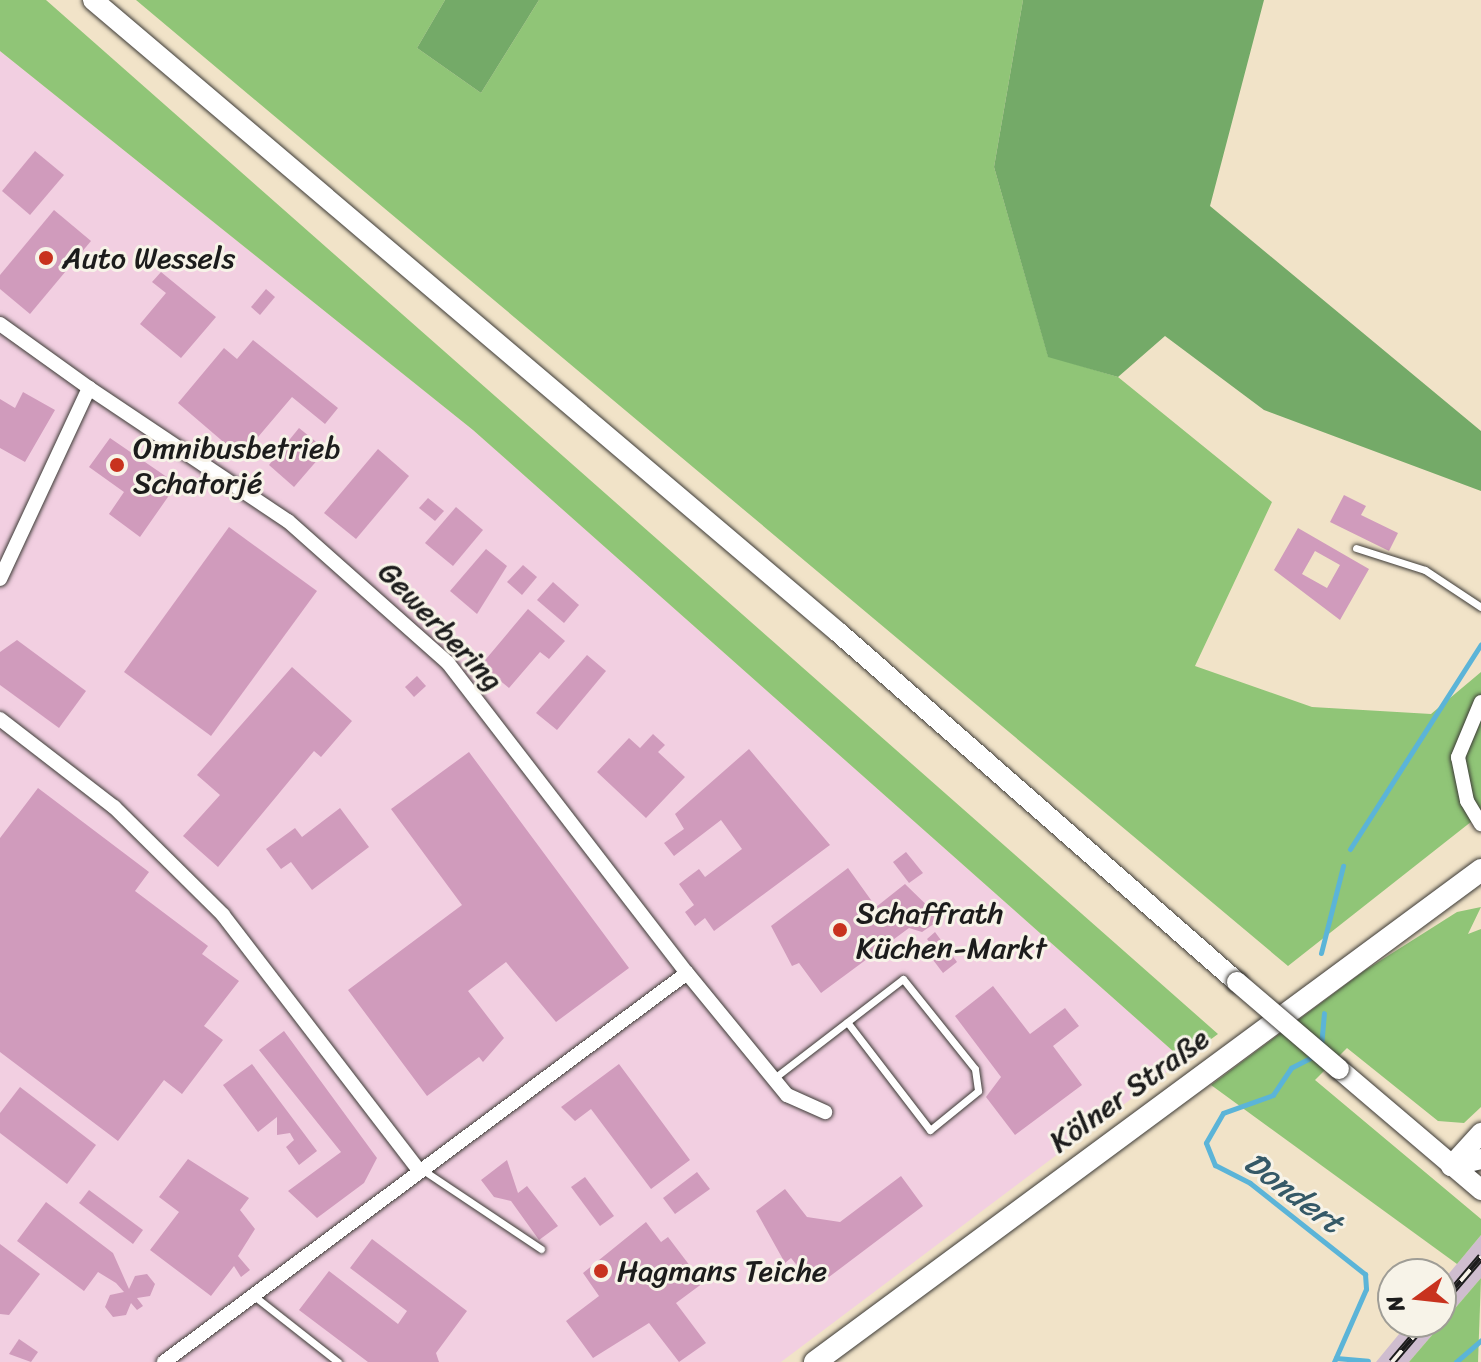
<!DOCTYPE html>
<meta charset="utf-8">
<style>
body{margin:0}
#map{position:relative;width:1481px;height:1362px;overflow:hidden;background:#f1e3c8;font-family:Sriracha,sans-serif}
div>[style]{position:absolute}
.built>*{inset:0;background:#f2cfe1}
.industrial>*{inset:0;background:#cfbdcf}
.green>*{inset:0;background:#90c577}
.forest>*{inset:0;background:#74aa68}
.stream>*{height:5px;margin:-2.5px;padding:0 2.5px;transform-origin:2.5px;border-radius:2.5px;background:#5bb4d8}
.building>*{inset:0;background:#d09bbc}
.roads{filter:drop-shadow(0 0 2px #3c3a36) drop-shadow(0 0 2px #3c3a36)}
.lane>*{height:7px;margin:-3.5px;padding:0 3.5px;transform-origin:3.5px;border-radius:3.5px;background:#fff}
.street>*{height:14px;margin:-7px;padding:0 7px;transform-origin:7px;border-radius:7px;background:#fff}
.secondary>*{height:20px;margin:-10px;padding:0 10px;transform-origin:10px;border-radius:10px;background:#fff}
.primary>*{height:22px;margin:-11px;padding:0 11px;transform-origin:11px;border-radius:11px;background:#fff}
.rail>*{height:8px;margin-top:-4px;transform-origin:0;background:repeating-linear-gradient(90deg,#f7f3e8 0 15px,#1c1c1c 0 30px);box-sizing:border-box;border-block:2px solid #1c1c1c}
.bridges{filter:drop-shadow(0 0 2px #3c3a36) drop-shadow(0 0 2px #3c3a36)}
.secondary-bridge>*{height:20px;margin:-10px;padding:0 10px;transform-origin:10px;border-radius:10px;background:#fff}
.dots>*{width:22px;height:22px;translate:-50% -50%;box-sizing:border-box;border:4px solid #f7f3e8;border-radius:50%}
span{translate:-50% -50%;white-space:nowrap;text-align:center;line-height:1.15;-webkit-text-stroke:6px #f7f3e8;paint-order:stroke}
.poi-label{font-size:30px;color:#1c1c1c}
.left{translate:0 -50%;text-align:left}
.street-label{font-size:30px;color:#1c1c1c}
.water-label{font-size:32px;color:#355967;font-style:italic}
.north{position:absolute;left:1377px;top:1258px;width:80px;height:80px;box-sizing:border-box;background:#f7f3e8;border:2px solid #9f9d96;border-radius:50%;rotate:255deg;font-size:22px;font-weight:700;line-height:32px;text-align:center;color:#1c1c1c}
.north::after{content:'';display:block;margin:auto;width:28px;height:36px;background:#c8321e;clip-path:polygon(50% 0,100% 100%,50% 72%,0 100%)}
</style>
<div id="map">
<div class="built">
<i style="clip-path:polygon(0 51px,473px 430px,1183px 1060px,781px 1362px,0 1362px)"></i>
</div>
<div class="industrial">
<i style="clip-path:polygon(1481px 1235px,1481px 1278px,1409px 1362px,1376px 1362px,1409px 1322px,1441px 1322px,1441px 1283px)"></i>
</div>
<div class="green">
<i style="clip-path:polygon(0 0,46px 0,1218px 1034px,1183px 1060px,473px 430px,0 51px)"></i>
<i style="clip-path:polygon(136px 0,445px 0,417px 48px,481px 93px,539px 0,1023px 0,994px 167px,1048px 356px,1118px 377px,1272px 502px,1195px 666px,1312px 707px,1431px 714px,1481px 672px,1481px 814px,1288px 966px)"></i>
<i style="clip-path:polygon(1481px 907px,1468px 934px,1481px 929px,1481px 1107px,1464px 1123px,1438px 1121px,1347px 1048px,1315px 1080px,1481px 1219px,1481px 1235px,1457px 1264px,1211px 1085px,1364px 971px,1457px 912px)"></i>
<i style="clip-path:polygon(1481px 1278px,1478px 1362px,1409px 1362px)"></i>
</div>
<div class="forest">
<i style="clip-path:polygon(445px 0,539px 0,481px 93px,417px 48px)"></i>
<i style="clip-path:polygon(1023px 0,1264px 0,1210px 206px,1481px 431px,1481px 491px,1264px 410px,1165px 336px,1118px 377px,1048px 357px,994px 167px)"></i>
</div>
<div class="stream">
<i style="left:1350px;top:849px;width:243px;rotate:-57.4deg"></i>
<i style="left:1321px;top:953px;width:90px;rotate:-75.8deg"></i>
<i style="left:1321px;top:1047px;width:34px;rotate:-85deg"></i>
<i style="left:1316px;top:1055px;width:28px;rotate:153deg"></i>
<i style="left:1291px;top:1068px;width:32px;rotate:124deg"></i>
<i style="left:1273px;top:1095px;width:53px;rotate:160.2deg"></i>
<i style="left:1223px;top:1113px;width:34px;rotate:120deg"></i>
<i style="left:1206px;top:1143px;width:24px;rotate:68deg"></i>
<i style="left:1215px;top:1165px;width:39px;rotate:27deg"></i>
<i style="left:1250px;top:1183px;width:147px;rotate:38.4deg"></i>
<i style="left:1365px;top:1274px;width:15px;rotate:86deg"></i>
<i style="left:1366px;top:1289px;width:80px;rotate:113.7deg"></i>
<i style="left:1336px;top:1358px;width:32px;rotate:5deg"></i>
<i style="left:1456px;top:1362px;width:33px;rotate:-41deg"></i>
</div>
<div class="building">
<i style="clip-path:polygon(35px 151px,64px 175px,30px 215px,2px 191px)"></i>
<i style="clip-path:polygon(54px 210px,91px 241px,30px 314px,0 289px,0 275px)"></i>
<i style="clip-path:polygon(161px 272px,216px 317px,181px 358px,140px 324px,166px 293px,152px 282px)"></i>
<i style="clip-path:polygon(266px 289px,275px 297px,260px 315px,251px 307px)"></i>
<i style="clip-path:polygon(253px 340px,338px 408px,325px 424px,292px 397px,241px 457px,178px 403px,224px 348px,237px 359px)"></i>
<i style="clip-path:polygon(23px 392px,55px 410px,25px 462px,0 448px,0 399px,15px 408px)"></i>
<i style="clip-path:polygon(299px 428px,326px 450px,294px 487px,269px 465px)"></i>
<i style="clip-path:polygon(110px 438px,177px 484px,140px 537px,109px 514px,124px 492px,89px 467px)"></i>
<i style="clip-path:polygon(378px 449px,409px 476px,356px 539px,324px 513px)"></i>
<i style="clip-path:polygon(1344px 495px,1366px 506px,1361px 515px,1398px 533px,1389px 551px,1330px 522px)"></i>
<i style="clip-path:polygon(428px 498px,444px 511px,435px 521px,419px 508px)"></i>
<i style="clip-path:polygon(456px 507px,483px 530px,453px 566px,425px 543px)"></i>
<i style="clip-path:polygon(229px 527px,317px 591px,211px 736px,124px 672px)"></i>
<i style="clip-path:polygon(evenodd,1298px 528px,1369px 569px,1340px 620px,1274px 570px,1298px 528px,1315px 551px,1340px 565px,1327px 588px,1302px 574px,1315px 551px)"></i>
<i style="clip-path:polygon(486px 549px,507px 566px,477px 614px,450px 591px)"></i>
<i style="clip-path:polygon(523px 565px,537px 577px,522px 595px,507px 582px)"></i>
<i style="clip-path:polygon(553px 582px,579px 605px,564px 623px,537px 600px)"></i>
<i style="clip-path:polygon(528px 609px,565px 641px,549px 659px,540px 652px,509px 688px,481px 665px)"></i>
<i style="clip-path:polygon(17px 640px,86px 691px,59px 728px,0 685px,0 652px)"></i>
<i style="clip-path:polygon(587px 655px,606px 671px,557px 730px,536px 713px)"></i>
<i style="clip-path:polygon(292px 667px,352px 721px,321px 757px,314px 751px,218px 867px,183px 836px,220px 795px,197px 775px)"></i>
<i style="clip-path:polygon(417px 676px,426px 686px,414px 697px,405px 687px)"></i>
<i style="clip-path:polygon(653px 734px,665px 745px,658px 752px,685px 777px,646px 818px,597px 772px,629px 738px,640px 748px)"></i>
<i style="clip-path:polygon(749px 749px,830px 845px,714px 931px,705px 918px,695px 926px,685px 912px,694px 905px,679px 884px,699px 869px,705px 877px,742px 849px,721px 820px,674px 856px,664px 843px,684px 829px,675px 814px)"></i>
<i style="clip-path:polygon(469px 752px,629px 968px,556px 1022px,506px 962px,468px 991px,504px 1038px,483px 1062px,479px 1057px,427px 1096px,348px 990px,462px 905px,391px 809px)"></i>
<i style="clip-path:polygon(38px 788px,149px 872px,135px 891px,208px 946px,202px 954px,239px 981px,204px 1026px,223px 1040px,182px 1094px,164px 1080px,118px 1141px,0 1052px,0 838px)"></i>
<i style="clip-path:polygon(340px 808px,369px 847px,312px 890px,291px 862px,281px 869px,266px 849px,295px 828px,302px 837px)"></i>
<i style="clip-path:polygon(906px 852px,923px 873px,909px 883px,893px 862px)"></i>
<i style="clip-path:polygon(848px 868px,876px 907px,905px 884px,941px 919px,922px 932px,909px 928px,821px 993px,799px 963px,792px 966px,771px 926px)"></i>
<i style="clip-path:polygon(935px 932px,957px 962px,943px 973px,927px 952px,933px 947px,927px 939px)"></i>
<i style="clip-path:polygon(993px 986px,1030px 1034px,1065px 1008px,1079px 1026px,1053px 1046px,1082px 1085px,1015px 1135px,986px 1097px,1001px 1077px,955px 1016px)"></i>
<i style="clip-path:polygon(284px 1031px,377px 1158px,364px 1183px,317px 1218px,288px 1191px,341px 1152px,259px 1050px)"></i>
<i style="clip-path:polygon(252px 1064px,317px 1151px,299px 1165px,286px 1147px,294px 1140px,290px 1133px,277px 1135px,277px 1117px,258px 1132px,223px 1085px)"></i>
<i style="clip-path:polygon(619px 1064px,690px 1160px,651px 1189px,591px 1109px,575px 1121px,561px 1107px)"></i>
<i style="clip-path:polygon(20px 1087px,96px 1145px,67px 1184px,0 1133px,0 1113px)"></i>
<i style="clip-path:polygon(188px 1159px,249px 1198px,240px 1210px,255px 1229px,238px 1256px,250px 1270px,241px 1277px,234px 1266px,211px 1296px,150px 1250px,179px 1212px,159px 1197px)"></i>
<i style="clip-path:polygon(507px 1160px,518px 1193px,527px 1186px,558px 1226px,539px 1240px,511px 1201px,494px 1197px,481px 1180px)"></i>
<i style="clip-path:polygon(697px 1172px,710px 1189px,675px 1214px,663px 1198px)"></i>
<i style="clip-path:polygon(901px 1176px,923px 1206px,825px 1280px,807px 1278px,791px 1258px,785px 1263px,756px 1211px,785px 1189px,807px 1217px,840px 1222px)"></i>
<i style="clip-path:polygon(585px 1177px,614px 1216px,600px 1226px,571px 1187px)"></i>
<i style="clip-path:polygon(89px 1190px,143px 1230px,133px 1244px,79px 1203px)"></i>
<i style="clip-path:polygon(46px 1202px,113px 1253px,129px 1289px,135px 1276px,147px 1274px,155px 1284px,150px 1296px,137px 1298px,143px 1306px,137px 1310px,131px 1303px,126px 1315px,113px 1317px,105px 1307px,110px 1295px,124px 1292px,116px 1283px,98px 1272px,84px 1291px,17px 1241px)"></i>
<i style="clip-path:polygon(646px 1222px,661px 1242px,668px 1237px,703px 1283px,676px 1303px,706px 1343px,679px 1362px,649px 1323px,593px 1358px,566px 1321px,599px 1296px,583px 1273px)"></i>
<i style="clip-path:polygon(372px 1239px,467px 1311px,436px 1353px,439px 1362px,368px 1362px,299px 1310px,329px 1271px,398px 1324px,407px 1311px,350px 1268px)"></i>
<i style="clip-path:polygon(0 1244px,40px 1274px,9px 1315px,0 1314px)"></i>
<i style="clip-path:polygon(19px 1339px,38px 1352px,31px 1362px,9px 1354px)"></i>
</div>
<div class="roads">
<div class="lane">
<i style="left:1356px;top:548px;width:72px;rotate:17.7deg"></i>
<i style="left:1425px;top:570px;width:67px;rotate:33.5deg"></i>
<i style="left:773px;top:1079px;width:164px;rotate:-37.6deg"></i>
<i style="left:903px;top:979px;width:115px;rotate:51.3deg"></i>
<i style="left:975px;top:1069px;width:22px;rotate:82deg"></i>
<i style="left:978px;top:1091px;width:62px;rotate:140.9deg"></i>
<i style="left:930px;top:1130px;width:136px;rotate:-127.5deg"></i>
<i style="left:423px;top:1170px;width:142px;rotate:33.8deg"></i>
<i style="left:254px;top:1296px;width:107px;rotate:38.2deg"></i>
</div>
<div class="street">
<i style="left:0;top:324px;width:110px;rotate:35.7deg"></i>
<i style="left:0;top:579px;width:211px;rotate:-65deg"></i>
<i style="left:89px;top:388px;width:239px;rotate:33.8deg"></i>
<i style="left:288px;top:521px;width:214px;rotate:41.6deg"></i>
<i style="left:448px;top:663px;width:391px;rotate:52.4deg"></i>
<i style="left:687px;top:973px;width:652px;rotate:143.36deg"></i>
<i style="left:1481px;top:702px;width:60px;rotate:112.7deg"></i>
<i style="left:1458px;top:757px;width:45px;rotate:78.4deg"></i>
<i style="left:1467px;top:801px;width:27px;rotate:59deg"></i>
<i style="left:0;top:719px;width:144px;rotate:37.7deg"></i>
<i style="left:114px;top:807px;width:153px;rotate:44.7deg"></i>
<i style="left:223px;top:915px;width:322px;rotate:52.5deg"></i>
<i style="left:687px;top:973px;width:158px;rotate:50.7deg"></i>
<i style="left:787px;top:1095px;width:42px;rotate:24.1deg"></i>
</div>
<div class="secondary">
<i style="left:93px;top:0;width:977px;rotate:40.31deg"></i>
<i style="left:838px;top:632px;width:531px;rotate:41.26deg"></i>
<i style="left:1339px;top:1069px;width:187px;rotate:40.4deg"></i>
<i style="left:1451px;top:1166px;width:45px;rotate:-47.7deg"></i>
<i style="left:1451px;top:1166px;width:31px;rotate:-13deg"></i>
</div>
<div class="primary">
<i style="left:815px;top:1362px;width:828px;rotate:-36.45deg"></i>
</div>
</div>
<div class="rail">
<i style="left:1441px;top:1304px;width:62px;rotate:-49.6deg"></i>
<i style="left:1392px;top:1362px;width:52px;rotate:-49.6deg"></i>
</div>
<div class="bridges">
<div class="secondary-bridge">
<i style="left:1237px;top:982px;width:134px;rotate:40.5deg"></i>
</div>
</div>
<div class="dots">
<i style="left:46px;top:258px;background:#c8321e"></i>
<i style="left:117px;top:465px;background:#c8321e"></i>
<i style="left:840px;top:930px;background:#c8321e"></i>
<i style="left:601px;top:1271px;background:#c8321e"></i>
</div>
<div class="poi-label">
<span class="left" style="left:62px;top:258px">Auto Wessels</span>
<span class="left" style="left:133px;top:465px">Omnibusbetrieb<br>Schatorjé</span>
<span class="left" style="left:856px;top:930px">Schaffrath<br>Küchen-Markt</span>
<span class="left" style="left:617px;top:1271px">Hagmans Teiche</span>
</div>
<div class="street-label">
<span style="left:441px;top:626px;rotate:46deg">Gewerbering</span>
<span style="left:1129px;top:1090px;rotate:-36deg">Kölner Straße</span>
</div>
<div class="water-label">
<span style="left:1293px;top:1193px;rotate:37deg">Dondert</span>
</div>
<div class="north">N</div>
</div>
